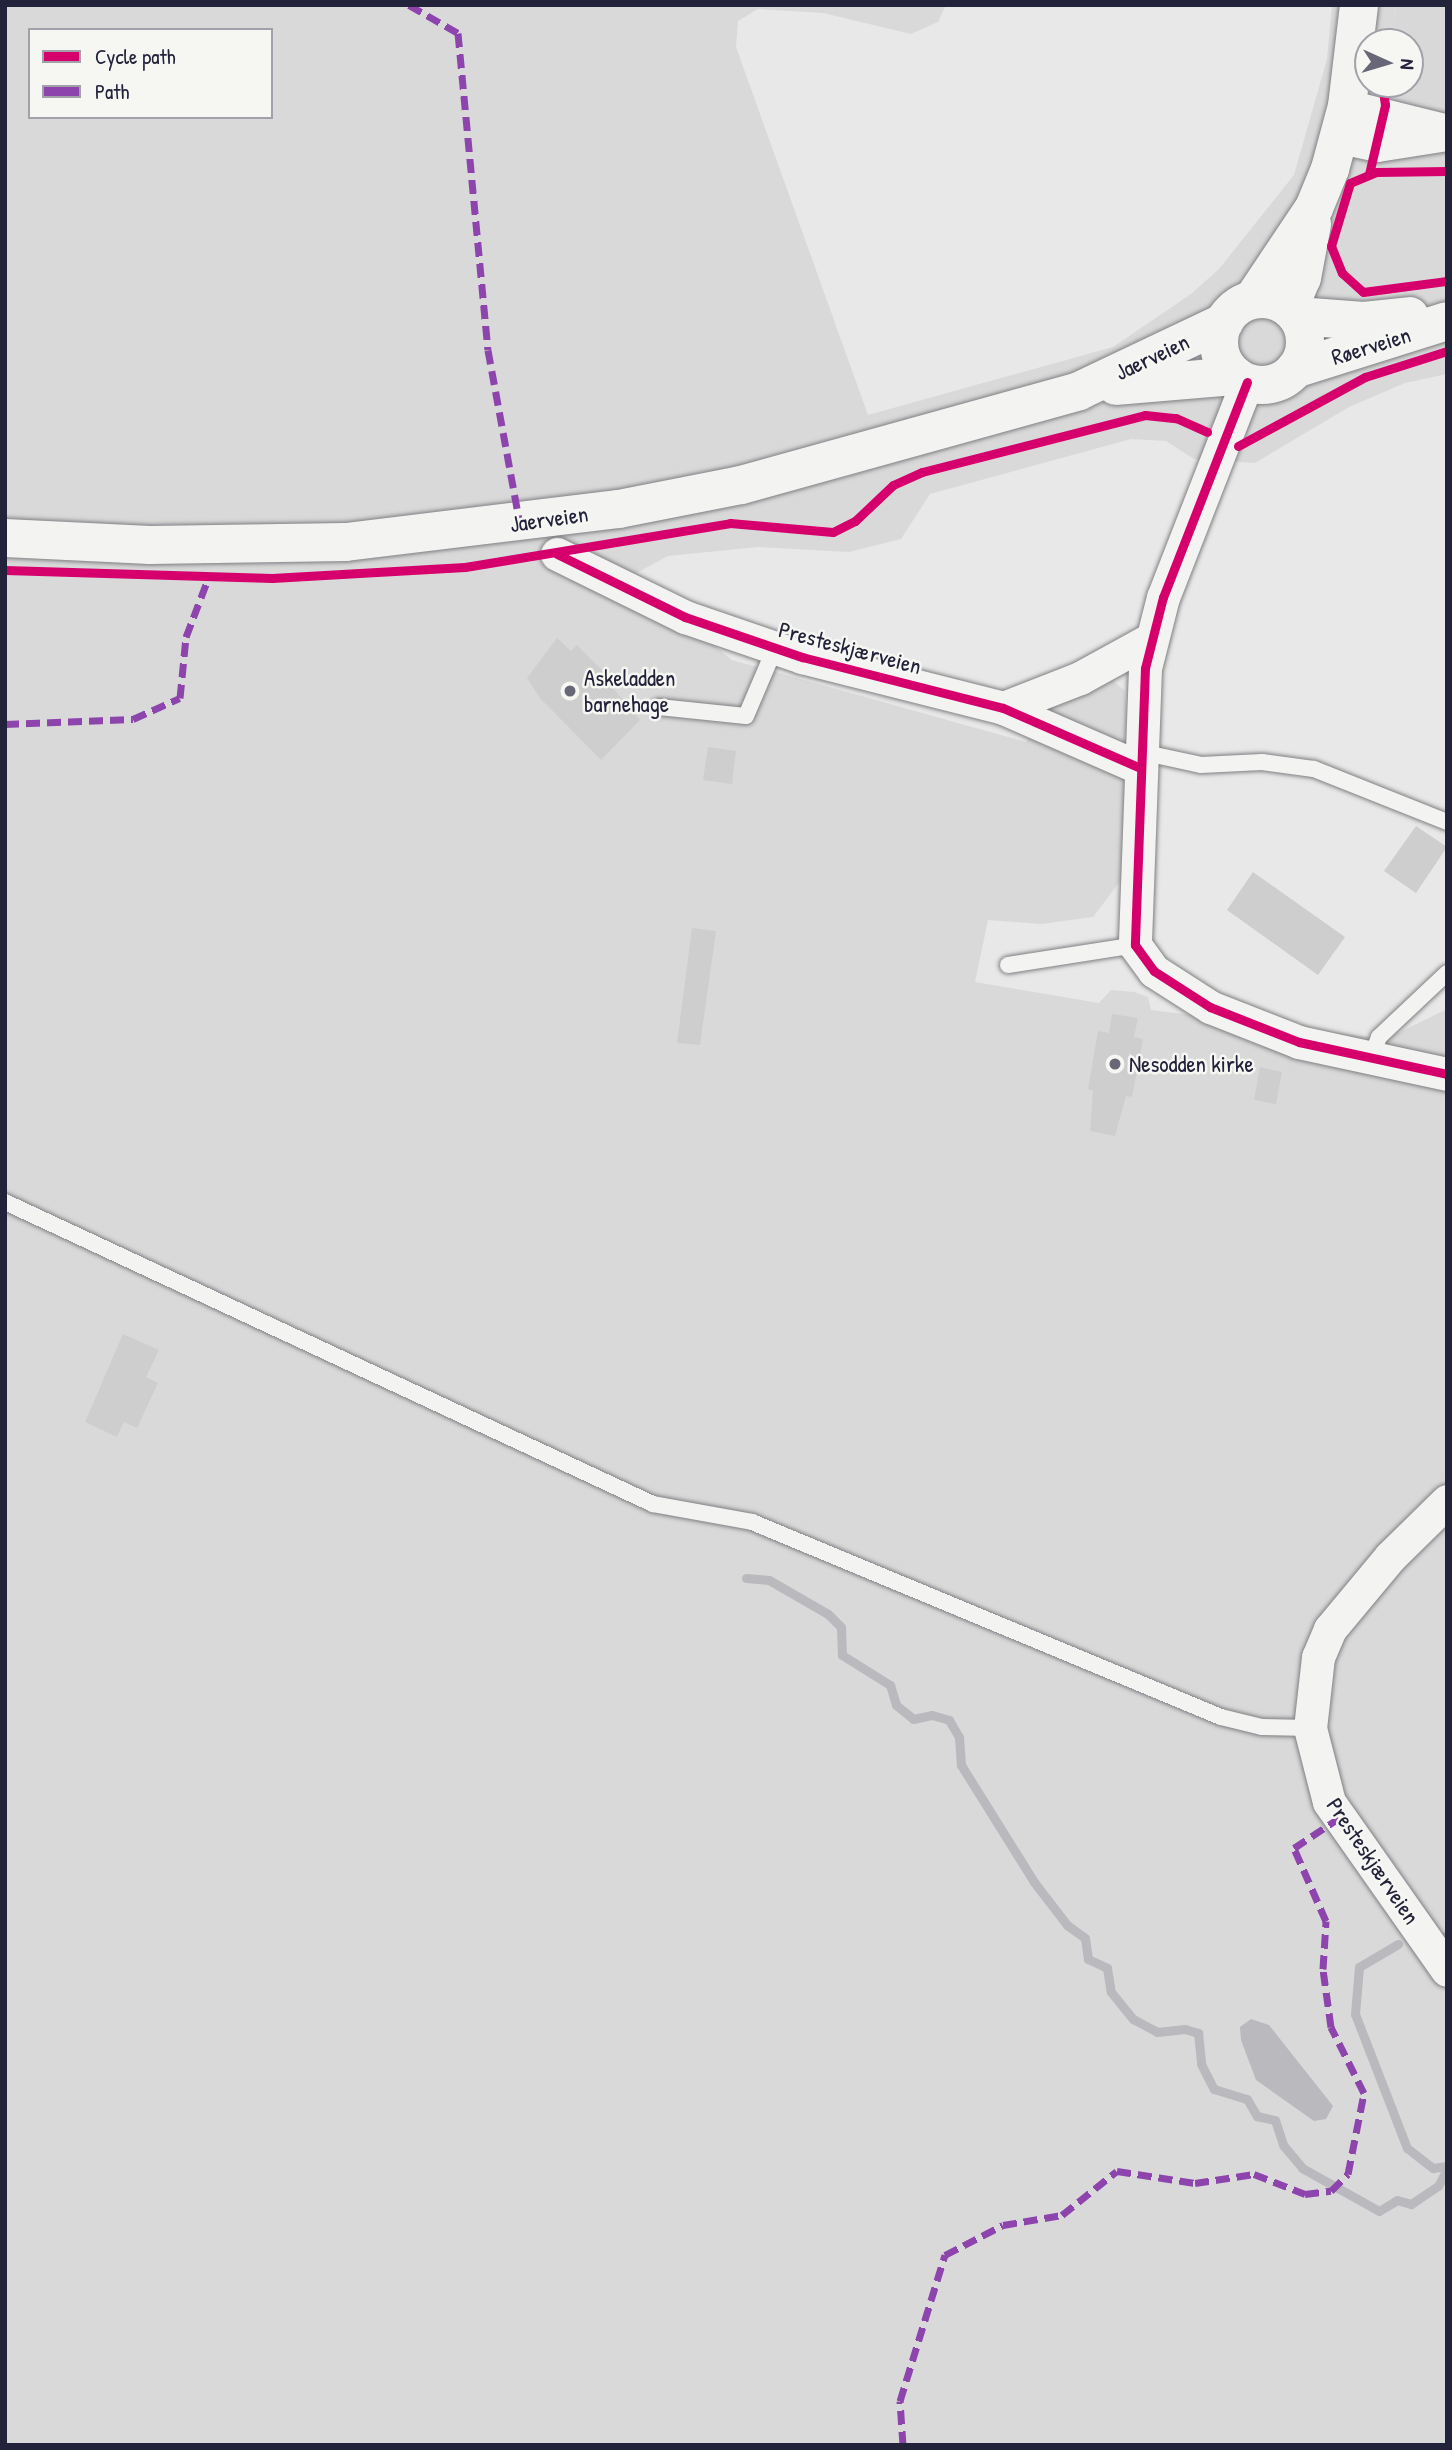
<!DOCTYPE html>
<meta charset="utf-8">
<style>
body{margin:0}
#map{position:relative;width:1452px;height:2450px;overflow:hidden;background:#e8e8e8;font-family:"Patrick Hand",sans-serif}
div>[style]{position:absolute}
.built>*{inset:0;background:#d8d8d9}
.green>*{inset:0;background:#d9d9da}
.water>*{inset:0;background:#b9b9be}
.stream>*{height:9px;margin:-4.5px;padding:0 4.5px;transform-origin:4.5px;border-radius:4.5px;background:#b9b9be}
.building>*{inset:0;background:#cececf}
.roads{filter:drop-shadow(0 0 2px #808084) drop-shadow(0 0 2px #808084)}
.lane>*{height:16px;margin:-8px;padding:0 8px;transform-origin:8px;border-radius:8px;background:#f3f3f1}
.street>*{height:33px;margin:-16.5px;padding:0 16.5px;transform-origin:16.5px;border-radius:16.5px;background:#f3f3f1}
.secondary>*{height:38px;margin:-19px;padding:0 19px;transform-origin:19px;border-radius:19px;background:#f3f3f1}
.primary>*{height:38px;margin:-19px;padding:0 19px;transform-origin:19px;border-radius:19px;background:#f3f3f1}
.primary>.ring{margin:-19px;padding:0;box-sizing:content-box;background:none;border:38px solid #f3f3f1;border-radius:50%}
.quiet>*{height:7px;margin-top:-3.5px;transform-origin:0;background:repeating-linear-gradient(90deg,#8e44ad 0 14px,transparent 0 21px)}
.cycleway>*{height:9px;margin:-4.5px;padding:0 4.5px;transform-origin:4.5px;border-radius:4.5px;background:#d6006c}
.dots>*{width:19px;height:19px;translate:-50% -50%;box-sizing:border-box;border:4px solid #f6f6f2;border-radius:50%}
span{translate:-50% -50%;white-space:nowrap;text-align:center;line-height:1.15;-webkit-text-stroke:5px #f6f6f2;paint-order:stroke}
.street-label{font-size:23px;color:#22223b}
.poi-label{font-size:23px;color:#22223b}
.left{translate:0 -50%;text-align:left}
.frame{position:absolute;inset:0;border:7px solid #22223b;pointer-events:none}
.legend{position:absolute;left:28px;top:28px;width:245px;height:91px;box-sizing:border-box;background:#f6f6f2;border:2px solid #a1a1a9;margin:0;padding:9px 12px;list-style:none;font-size:21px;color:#22223b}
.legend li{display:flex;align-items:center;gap:14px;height:35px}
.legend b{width:35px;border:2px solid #a1a1a9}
.north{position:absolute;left:1354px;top:28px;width:70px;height:70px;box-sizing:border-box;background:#f6f6f2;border:2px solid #a1a1a9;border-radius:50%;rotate:94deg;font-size:19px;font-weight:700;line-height:28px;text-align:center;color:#22223b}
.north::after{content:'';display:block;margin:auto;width:24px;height:32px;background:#676778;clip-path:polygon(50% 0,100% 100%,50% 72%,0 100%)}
</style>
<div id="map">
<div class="built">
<i style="clip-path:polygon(1396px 5px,1447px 5px,1447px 106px,1402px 103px,1396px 84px,1410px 84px,1410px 42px,1394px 42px)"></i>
</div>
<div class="green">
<i style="clip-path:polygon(evenodd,5px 5px,946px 5px,938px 22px,911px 34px,823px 13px,758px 9px,738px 21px,736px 47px,868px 415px,1113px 347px,1191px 294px,1219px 269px,1294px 175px,1327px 59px,1332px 5px,1396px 5px,1394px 42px,1368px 42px,1368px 84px,1396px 84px,1403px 103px,1447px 106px,1447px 374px,1405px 383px,1349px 407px,1255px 463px,1194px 459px,1166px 441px,1131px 439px,930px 494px,901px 539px,849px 552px,758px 547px,668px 556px,631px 576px,732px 660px,1026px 742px,1045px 706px,1112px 680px,1125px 691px,1132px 818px,1125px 875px,1093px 917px,1041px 924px,988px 920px,975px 982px,1099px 1003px,1111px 990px,1134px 992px,1148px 997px,1151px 1010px,1386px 1039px,1447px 1009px,1447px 2445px,5px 2445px,5px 5px,30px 30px,271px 30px,271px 117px,30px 117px,30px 30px)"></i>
</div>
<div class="water">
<i style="clip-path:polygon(1251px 2019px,1269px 2025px,1333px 2106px,1326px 2119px,1314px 2121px,1256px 2080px,1241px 2040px,1240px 2027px)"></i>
</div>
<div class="stream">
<i style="left:746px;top:1578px;width:23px;rotate:5deg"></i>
<i style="left:769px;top:1580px;width:68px;rotate:30deg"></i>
<i style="left:828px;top:1614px;width:18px;rotate:45deg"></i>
<i style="left:841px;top:1627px;width:28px;rotate:88deg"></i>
<i style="left:842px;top:1655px;width:57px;rotate:32deg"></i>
<i style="left:890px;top:1685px;width:21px;rotate:73deg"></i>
<i style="left:896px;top:1705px;width:22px;rotate:39deg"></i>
<i style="left:913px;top:1719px;width:19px;rotate:-12deg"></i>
<i style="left:932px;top:1715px;width:18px;rotate:16deg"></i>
<i style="left:949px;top:1720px;width:20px;rotate:60deg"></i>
<i style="left:959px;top:1737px;width:28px;rotate:86deg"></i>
<i style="left:961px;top:1765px;width:138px;rotate:58deg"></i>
<i style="left:1034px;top:1882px;width:54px;rotate:52.5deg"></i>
<i style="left:1067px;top:1925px;width:22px;rotate:36deg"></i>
<i style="left:1085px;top:1938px;width:21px;rotate:82deg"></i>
<i style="left:1088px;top:1959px;width:21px;rotate:25deg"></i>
<i style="left:1107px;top:1968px;width:24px;rotate:81deg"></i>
<i style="left:1111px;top:1992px;width:35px;rotate:51deg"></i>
<i style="left:1133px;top:2019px;width:27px;rotate:28deg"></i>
<i style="left:1157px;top:2032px;width:28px;rotate:-6deg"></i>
<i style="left:1185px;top:2029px;width:14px;rotate:17deg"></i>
<i style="left:1198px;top:2033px;width:31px;rotate:84deg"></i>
<i style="left:1201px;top:2064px;width:28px;rotate:63deg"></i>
<i style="left:1214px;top:2089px;width:34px;rotate:17deg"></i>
<i style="left:1247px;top:2099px;width:20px;rotate:60deg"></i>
<i style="left:1257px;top:2116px;width:18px;rotate:13deg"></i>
<i style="left:1275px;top:2120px;width:26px;rotate:72deg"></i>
<i style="left:1283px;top:2145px;width:30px;rotate:50deg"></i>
<i style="left:1302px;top:2168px;width:88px;rotate:29.2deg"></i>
<i style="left:1379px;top:2211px;width:21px;rotate:-31deg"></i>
<i style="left:1397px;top:2200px;width:15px;rotate:16deg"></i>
<i style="left:1411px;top:2204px;width:32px;rotate:-34deg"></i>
<i style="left:1438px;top:2186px;width:19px;rotate:-62deg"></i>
<i style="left:1445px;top:1936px;width:2px"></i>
<i style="left:1398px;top:1944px;width:45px;rotate:149.5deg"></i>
<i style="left:1359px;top:1967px;width:47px;rotate:94.9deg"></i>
<i style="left:1355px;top:2014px;width:144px;rotate:68.8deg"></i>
<i style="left:1407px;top:2148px;width:33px;rotate:38deg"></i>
<i style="left:1433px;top:2168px;width:14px;rotate:-8deg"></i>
</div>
<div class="building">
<i style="clip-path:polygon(557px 638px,571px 651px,577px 645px,615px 683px,611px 686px,640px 720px,601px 760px,540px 698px,527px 678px)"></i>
<i style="clip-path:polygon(708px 747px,736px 751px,732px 784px,703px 780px)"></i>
<i style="clip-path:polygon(1416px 826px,1447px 847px,1416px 893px,1384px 871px)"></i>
<i style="clip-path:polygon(1253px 872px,1345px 937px,1318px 975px,1227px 910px)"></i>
<i style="clip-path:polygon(692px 928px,716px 931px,700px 1045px,677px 1043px)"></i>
<i style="clip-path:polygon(1112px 1014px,1138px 1018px,1134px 1037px,1143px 1039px,1132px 1097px,1126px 1096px,1115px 1136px,1090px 1131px,1093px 1091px,1088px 1089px,1098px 1031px,1109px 1033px)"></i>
<i style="clip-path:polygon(1260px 1067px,1282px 1072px,1276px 1104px,1254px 1100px)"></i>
<i style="clip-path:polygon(123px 1334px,159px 1350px,146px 1377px,158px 1383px,137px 1428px,124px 1422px,117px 1437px,85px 1422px)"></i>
</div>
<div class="roads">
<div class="lane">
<i style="left:659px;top:707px;width:87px;rotate:5.9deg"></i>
<i style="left:746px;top:716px;width:74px;rotate:-66.9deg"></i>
<i style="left:1141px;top:752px;width:61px;rotate:12.2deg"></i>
<i style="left:1201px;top:765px;width:61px;rotate:-2.8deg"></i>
<i style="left:1262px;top:762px;width:52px;rotate:7.7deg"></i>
<i style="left:1314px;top:769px;width:143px;rotate:21.7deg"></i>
<i style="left:1008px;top:965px;width:129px;rotate:-8.9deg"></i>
<i style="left:1372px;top:1056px;width:20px;rotate:-70deg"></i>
<i style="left:1379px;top:1037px;width:93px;rotate:-43.3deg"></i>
<i style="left:5px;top:1202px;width:715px;rotate:24.99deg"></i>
<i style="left:653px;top:1504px;width:101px;rotate:10.3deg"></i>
<i style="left:752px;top:1522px;width:508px;rotate:22.58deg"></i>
<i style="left:1221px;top:1717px;width:42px;rotate:13.7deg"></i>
<i style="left:1262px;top:1727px;width:48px;rotate:1.2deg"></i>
</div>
<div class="street">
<i style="left:1347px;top:106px;width:100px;rotate:13.9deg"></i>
<i style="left:1340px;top:137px;width:38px;rotate:12deg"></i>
<i style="left:1377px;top:145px;width:71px;rotate:-8.9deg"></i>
<i style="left:1247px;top:382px;width:231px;rotate:111.3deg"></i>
<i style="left:1163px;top:597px;width:73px;rotate:104.2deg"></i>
<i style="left:1145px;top:668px;width:277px;rotate:92.1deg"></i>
<i style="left:1135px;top:945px;width:32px;rotate:54deg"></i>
<i style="left:1154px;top:971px;width:67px;rotate:32.7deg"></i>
<i style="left:1210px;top:1007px;width:96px;rotate:21.5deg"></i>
<i style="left:1299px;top:1042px;width:151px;rotate:12.2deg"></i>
<i style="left:557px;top:554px;width:143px;rotate:26.2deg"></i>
<i style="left:685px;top:617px;width:124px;rotate:18.9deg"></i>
<i style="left:802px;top:657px;width:207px;rotate:14.2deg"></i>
<i style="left:1003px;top:708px;width:147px;rotate:23.6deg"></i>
<i style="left:1003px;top:708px;width:83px;rotate:-21.3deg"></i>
<i style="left:1080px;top:678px;width:81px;rotate:-28.8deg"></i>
<i style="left:1447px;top:1501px;width:80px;rotate:135.5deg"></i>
<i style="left:1390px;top:1557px;width:94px;rotate:129.8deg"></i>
<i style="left:1330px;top:1629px;width:30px;rotate:113deg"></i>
<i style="left:1318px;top:1657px;width:71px;rotate:96.4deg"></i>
<i style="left:1310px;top:1728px;width:76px;rotate:75.6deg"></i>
<i style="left:1329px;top:1802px;width:205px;rotate:54.9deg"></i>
</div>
<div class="secondary">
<i style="left:1253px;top:299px;width:110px;rotate:-56.2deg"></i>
<i style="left:1314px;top:208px;width:42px;rotate:-67.7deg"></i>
<i style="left:1330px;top:169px;width:65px;rotate:-74.9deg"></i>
<i style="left:1347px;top:106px;width:102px;rotate:-83.2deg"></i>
<i style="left:1289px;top:308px;width:33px;rotate:-67deg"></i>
<i style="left:1302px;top:278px;width:55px;rotate:-79.5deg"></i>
</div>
<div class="primary">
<i class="ring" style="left:1219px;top:299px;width:48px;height:48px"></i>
<i style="left:1297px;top:316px;width:67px;rotate:4.3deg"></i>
<i style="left:1364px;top:321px;width:46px;rotate:-6.2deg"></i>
<i style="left:1295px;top:369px;width:159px;rotate:-17.5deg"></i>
<i style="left:1116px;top:386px;width:120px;rotate:-4.8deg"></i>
<i style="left:5px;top:538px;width:145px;rotate:2.8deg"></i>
<i style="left:150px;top:545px;width:196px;rotate:-0.9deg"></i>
<i style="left:346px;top:542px;width:275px;rotate:-6.9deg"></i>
<i style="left:619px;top:509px;width:124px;rotate:-11.1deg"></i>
<i style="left:741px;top:485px;width:351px;rotate:-15.5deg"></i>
<i style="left:1079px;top:391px;width:161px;rotate:-25.4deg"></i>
</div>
</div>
<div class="quiet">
<i style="left:409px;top:5px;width:56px;rotate:29.7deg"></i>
<i style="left:458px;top:33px;width:318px;rotate:84.6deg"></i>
<i style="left:488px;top:350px;width:177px;rotate:79.6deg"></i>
<i style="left:5px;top:724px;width:128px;rotate:-2.2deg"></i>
<i style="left:133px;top:719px;width:51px;rotate:-24.1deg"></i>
<i style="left:180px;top:698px;width:61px;rotate:-84.4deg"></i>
<i style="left:186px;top:637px;width:62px;rotate:-69.2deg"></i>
<i style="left:903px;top:2445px;width:44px;rotate:-93.9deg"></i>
<i style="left:900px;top:2401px;width:153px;rotate:-72.9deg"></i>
<i style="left:945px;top:2255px;width:65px;rotate:-27.3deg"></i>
<i style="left:1003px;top:2225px;width:60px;rotate:-9.6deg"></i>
<i style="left:1062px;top:2215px;width:70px;rotate:-38.7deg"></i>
<i style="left:1117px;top:2171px;width:79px;rotate:8.7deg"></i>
<i style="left:1195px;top:2183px;width:60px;rotate:-8.7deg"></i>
<i style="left:1254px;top:2174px;width:55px;rotate:21.4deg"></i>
<i style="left:1305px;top:2194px;width:26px;rotate:-7deg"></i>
<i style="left:1331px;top:2191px;width:24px;rotate:-45deg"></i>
<i style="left:1348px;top:2174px;width:83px;rotate:-78.8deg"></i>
<i style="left:1364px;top:2093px;width:74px;rotate:-116.6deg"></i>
<i style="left:1331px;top:2027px;width:59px;rotate:-97.9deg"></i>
<i style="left:1323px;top:1969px;width:48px;rotate:-86.4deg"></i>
<i style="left:1326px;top:1921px;width:80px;rotate:-113.7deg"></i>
<i style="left:1294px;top:1848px;width:54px;rotate:-33.7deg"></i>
</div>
<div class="cycleway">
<i style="left:1447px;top:171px;width:71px;rotate:179.2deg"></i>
<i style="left:1376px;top:172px;width:28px;rotate:157deg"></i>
<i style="left:1350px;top:183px;width:66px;rotate:106.8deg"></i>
<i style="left:1331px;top:246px;width:29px;rotate:68deg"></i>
<i style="left:1342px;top:273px;width:28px;rotate:42deg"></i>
<i style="left:1363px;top:292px;width:85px;rotate:-7.5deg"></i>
<i style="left:1369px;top:174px;width:71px;rotate:-76.9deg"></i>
<i style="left:1385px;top:105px;width:21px;rotate:-98deg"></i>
<i style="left:1247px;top:382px;width:231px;rotate:111.3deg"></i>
<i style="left:1163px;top:597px;width:73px;rotate:104.2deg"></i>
<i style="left:1145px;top:668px;width:277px;rotate:92.1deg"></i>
<i style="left:1135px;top:945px;width:32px;rotate:54deg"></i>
<i style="left:1154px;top:971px;width:67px;rotate:32.7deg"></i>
<i style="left:1210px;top:1007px;width:96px;rotate:21.5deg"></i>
<i style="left:1299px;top:1042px;width:151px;rotate:12.2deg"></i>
<i style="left:1238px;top:446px;width:145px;rotate:-28.5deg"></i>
<i style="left:1365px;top:377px;width:86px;rotate:-17.6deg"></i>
<i style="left:557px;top:554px;width:143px;rotate:26.2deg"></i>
<i style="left:685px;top:617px;width:124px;rotate:18.9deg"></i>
<i style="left:802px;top:657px;width:207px;rotate:14.2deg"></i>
<i style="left:1003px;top:708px;width:147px;rotate:23.6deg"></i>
<i style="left:5px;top:570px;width:267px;rotate:1.7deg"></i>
<i style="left:272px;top:578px;width:193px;rotate:-3.3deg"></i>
<i style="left:465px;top:567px;width:269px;rotate:-9.4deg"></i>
<i style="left:730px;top:523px;width:103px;rotate:5deg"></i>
<i style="left:833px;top:532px;width:25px;rotate:-27deg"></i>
<i style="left:855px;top:521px;width:52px;rotate:-43.5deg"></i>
<i style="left:893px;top:485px;width:32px;rotate:-24deg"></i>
<i style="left:922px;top:472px;width:230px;rotate:-14.3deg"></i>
<i style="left:1145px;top:415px;width:31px;rotate:6deg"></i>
<i style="left:1176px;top:418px;width:34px;rotate:24deg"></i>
</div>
<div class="dots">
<i style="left:570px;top:691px;background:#676778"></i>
<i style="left:1115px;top:1064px;background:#676778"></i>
</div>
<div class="street-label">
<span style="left:1371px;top:346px;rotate:-17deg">Røerveien</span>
<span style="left:1152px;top:357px;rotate:-25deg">Jaerveien</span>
<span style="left:549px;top:519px;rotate:-8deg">Jaerveien</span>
<span style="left:850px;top:648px;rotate:15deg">Presteskjærveien</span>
<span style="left:1373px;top:1861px;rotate:56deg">Presteskjærveien</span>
</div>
<div class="poi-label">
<span class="left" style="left:584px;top:691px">Askeladden<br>barnehage</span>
<span class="left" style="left:1129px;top:1064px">Nesodden kirke</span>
</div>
<div class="frame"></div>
<ul class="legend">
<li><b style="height:9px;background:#d6006c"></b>Cycle path</li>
<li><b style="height:9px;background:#8e44ad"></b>Path</li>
</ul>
<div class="north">N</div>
</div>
